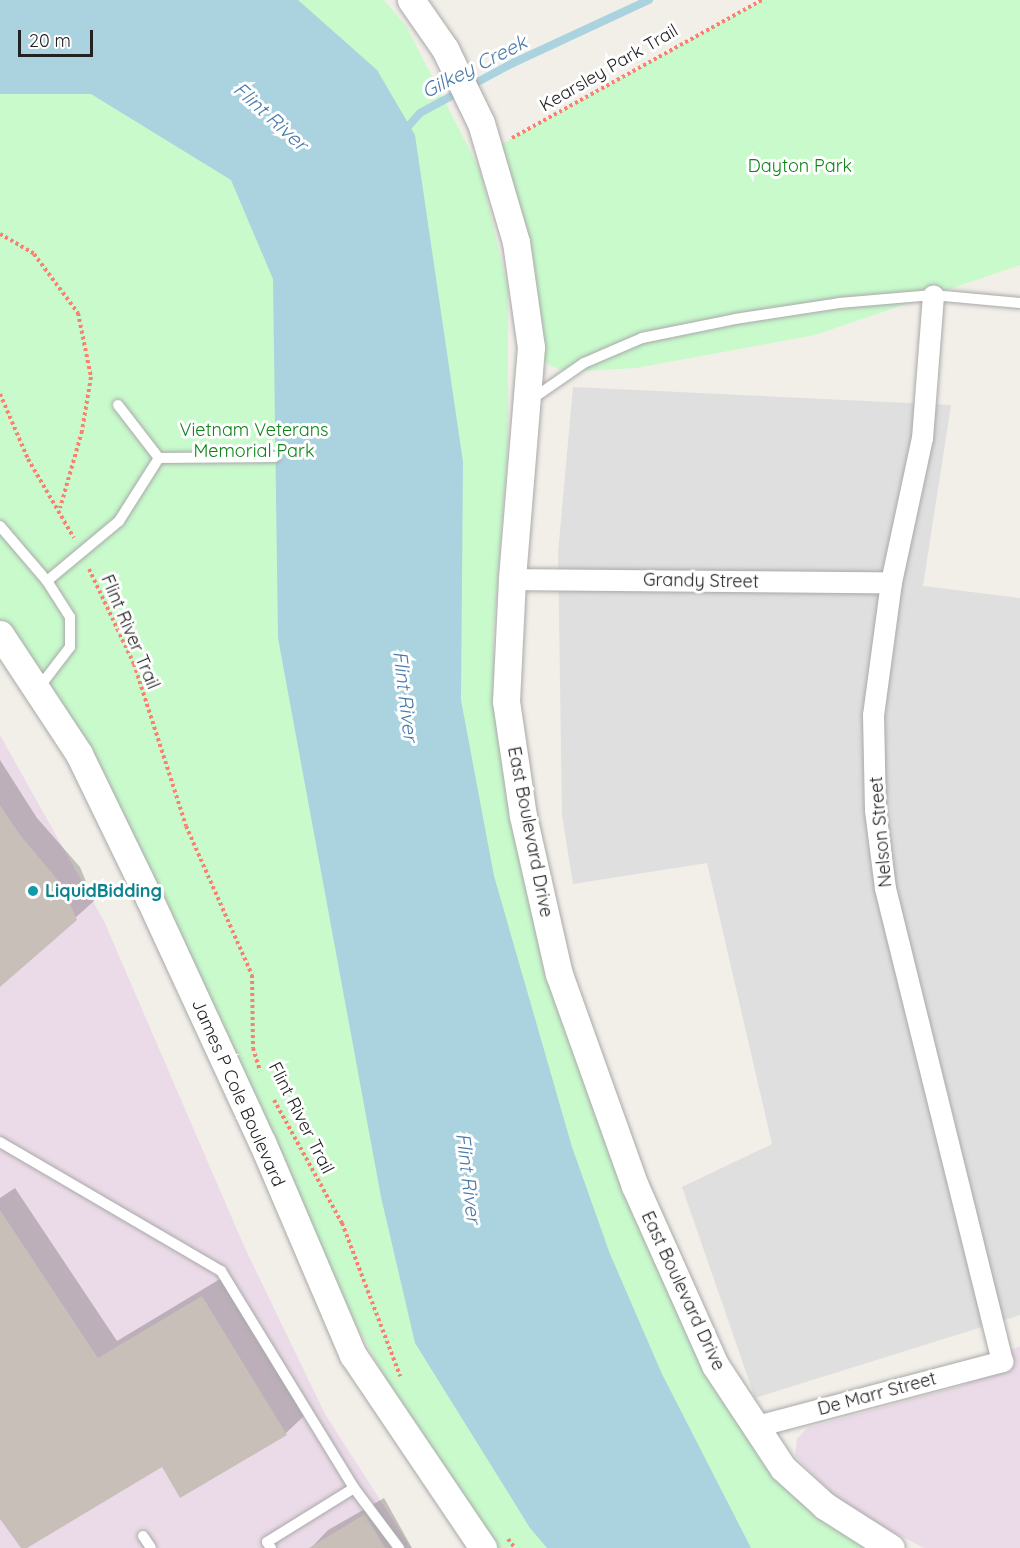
<!DOCTYPE html>
<style>
body{margin:0}
#map{position:relative;width:1020px;height:1548px;overflow:hidden;background:#f2efe9;font-family:Quicksand,sans-serif}
div>[style]{position:absolute}
.residential>*{inset:0;background:#e0dfdf}
.industrial>*{inset:0;background:#ebdbe8}
.park>*{inset:0;background:#c8facc}
.water>*{inset:0;background:#aad3df}
.shadow>*{inset:0;background:#0003}
.stream>*{height:8px;margin:-4px;padding:0 4px;transform-origin:4px;border-radius:4px;background:#aad3df}
.building>*{inset:0;background:#c7bfb8}
.path>*{height:4px;margin-top:-2px;transform-origin:0;background:repeating-linear-gradient(90deg,#fa8072 0 3px,transparent 0 6px)}
.roads{filter:drop-shadow(0 0 2px #a9a9a9) drop-shadow(0 0 2px #a9a9a9)}
.service>*{height:10px;margin:-5px;padding:0 5px;transform-origin:5px;border-radius:5px;background:#fff}
.minor>*{height:21px;margin:-10.5px;padding:0 10.5px;transform-origin:10.5px;border-radius:10.5px;background:#fff}
.tertiary>*{height:27px;margin:-13.5px;padding:0 13.5px;transform-origin:13.5px;border-radius:13.5px;background:#fff}
.dots>*{width:16px;height:16px;translate:-50% -50%;box-sizing:border-box;border:3px solid #fff;border-radius:50%}
span{translate:-50% -50%;white-space:nowrap;text-align:center;line-height:1.15;-webkit-text-stroke:6px #fff;paint-order:stroke}
.street-label{font-size:18px;color:#222}
.park-label{font-size:18px;color:#0c8416}
.culture-label{font-size:18px;color:#0d838f;font-weight:700}
.left{translate:0 -50%;text-align:left}
.water-label{font-size:20px;color:#4a7aab;font-style:italic}
.scale{position:absolute;left:18px;top:30px;width:75px;height:27px;box-sizing:border-box;border:3px solid #222;border-top:0;padding-left:8px;font-size:18px;line-height:21px;white-space:nowrap;color:#222;-webkit-text-stroke:4px #fff;paint-order:stroke}
</style>
<div id="map">
<div class="residential">
<i style="clip-path:polygon(573px 387px,951px 405px,923px 586px,1020px 598px,1020px 1315px,755px 1398px,682px 1187px,772px 1144px,707px 863px,573px 884px,562px 815px,558px 553px)"></i>
</div>
<div class="industrial">
<i style="clip-path:polygon(0 735px,104px 921px,244px 1246px,325px 1414px,411px 1548px,0 1548px)"></i>
<i style="clip-path:polygon(1020px 1346px,1020px 1548px,924px 1548px,859px 1514px,834px 1495px,795px 1456px,797px 1439px,807px 1428px,964px 1385px,985px 1376px,1004px 1354px)"></i>
</div>
<div class="park">
<i style="clip-path:polygon(0 0,384px 0,406px 26px,480px 170px,508px 289px,508px 447px,493px 640px,500px 746px,550px 931px,715px 1365px,839px 1523px,883px 1548px,498px 1548px,422px 1445px,354px 1321px,151px 869px,0 619px)"></i>
<i style="clip-path:polygon(762px 0,1020px 0,1020px 265px,815px 335px,636px 368px,566px 372px,549px 365px,531px 347px,491px 150px)"></i>
</div>
<div class="water">
<i style="clip-path:polygon(0 0,298px 0,377px 70px,415px 135px,463px 462px,461px 700px,494px 876px,572px 1147px,610px 1254px,662px 1374px,751px 1548px,547px 1548px,530px 1528px,415px 1343px,381px 1197px,278px 638px,273px 279px,231px 180px,91px 94px,0 94px)"></i>
</div>
<div class="shadow">
<i style="clip-path:polygon(0 760px,37px 818px,80px 867px,94px 901px,0 985px)"></i>
<i style="clip-path:polygon(15px 1188px,117px 1341px,220px 1279px,304px 1416px,286px 1433px,163px 1464px,23px 1548px,0 1516px,0 1198px)"></i>
<i style="clip-path:polygon(384px 1498px,412px 1548px,311px 1548px,328px 1530px)"></i>
</div>
<div class="stream">
<i style="left:404px;top:131px;width:24px;rotate:-48deg"></i>
<i style="left:420px;top:113px;width:106px;rotate:-28.3deg"></i>
<i style="left:513px;top:63px;width:150px;rotate:-24.9deg"></i>
</div>
<div class="building">
<i style="clip-path:polygon(0 805px,20px 835px,62px 885px,77px 920px,0 987px)"></i>
<i style="clip-path:polygon(0 1210px,98px 1358px,202px 1296px,287px 1435px,180px 1498px,162px 1467px,27px 1548px,21px 1548px,0 1519px)"></i>
<i style="clip-path:polygon(365px 1514px,385px 1548px,309px 1548px)"></i>
</div>
<div class="path">
<i style="left:512px;top:138px;width:286px;rotate:-28.9deg"></i>
<i style="left:0;top:234px;width:39px;rotate:30deg"></i>
<i style="left:34px;top:254px;width:74px;rotate:53.3deg"></i>
<i style="left:78px;top:313px;width:65px;rotate:78.5deg"></i>
<i style="left:91px;top:377px;width:55px;rotate:99.5deg"></i>
<i style="left:82px;top:431px;width:80px;rotate:105.9deg"></i>
<i style="left:0;top:394px;width:71px;rotate:66.7deg"></i>
<i style="left:28px;top:459px;width:91px;rotate:59.8deg"></i>
<i style="left:89px;top:569px;width:105px;rotate:64.7deg"></i>
<i style="left:134px;top:664px;width:170px;rotate:72.2deg"></i>
<i style="left:186px;top:826px;width:163px;rotate:66.1deg"></i>
<i style="left:252px;top:975px;width:73px;rotate:89.2deg"></i>
<i style="left:253px;top:1048px;width:24px;rotate:73deg"></i>
<i style="left:274px;top:1100px;width:141px;rotate:61.1deg"></i>
<i style="left:342px;top:1223px;width:164px;rotate:69.2deg"></i>
<i style="left:508px;top:1539px;width:11px;rotate:52deg"></i>
</div>
<div class="roads">
<div class="service">
<i style="left:529px;top:401px;width:67px;rotate:-34.6deg"></i>
<i style="left:584px;top:363px;width:63px;rotate:-23.3deg"></i>
<i style="left:642px;top:338px;width:95px;rotate:-11.5deg"></i>
<i style="left:735px;top:319px;width:105px;rotate:-8.7deg"></i>
<i style="left:839px;top:303px;width:94px;rotate:-4.9deg"></i>
<i style="left:933px;top:295px;width:87px;rotate:5.3deg"></i>
<i style="left:118px;top:405px;width:67px;rotate:52.3deg"></i>
<i style="left:0;top:526px;width:72px;rotate:49.5deg"></i>
<i style="left:47px;top:581px;width:43px;rotate:57.4deg"></i>
<i style="left:70px;top:617px;width:30px;rotate:90deg"></i>
<i style="left:70px;top:647px;width:54px;rotate:127.5deg"></i>
<i style="left:47px;top:581px;width:94px;rotate:-39.8deg"></i>
<i style="left:119px;top:521px;width:75px;rotate:-57.6deg"></i>
<i style="left:159px;top:458px;width:116px;rotate:-0.5deg"></i>
<i style="left:0;top:1142px;width:256px;rotate:30.3deg"></i>
<i style="left:221px;top:1271px;width:255px;rotate:58.5deg"></i>
<i style="left:354px;top:1488px;width:75px;rotate:53.1deg"></i>
<i style="left:143px;top:1536px;width:14px;rotate:56deg"></i>
<i style="left:271px;top:1548px;width:7px;rotate:-124deg"></i>
<i style="left:267px;top:1542px;width:102px;rotate:-31.8deg"></i>
</div>
<div class="minor">
<i style="left:512px;top:579px;width:379px;rotate:0.5deg"></i>
<i style="left:753px;top:1427px;width:258px;rotate:-14.8deg"></i>
<i style="left:1002px;top:1361px;width:487px;rotate:-103.9deg"></i>
<i style="left:885px;top:888px;width:79px;rotate:-97.3deg"></i>
<i style="left:875px;top:810px;width:95px;rotate:-91.2deg"></i>
<i style="left:873px;top:715px;width:134px;rotate:-82.3deg"></i>
<i style="left:891px;top:582px;width:147px;rotate:-77.9deg"></i>
<i style="left:922px;top:438px;width:143px;rotate:-85.6deg"></i>
</div>
<div class="tertiary">
<i style="left:411px;top:0;width:60px;rotate:55.2deg"></i>
<i style="left:445px;top:49px;width:82px;rotate:64.1deg"></i>
<i style="left:481px;top:123px;width:124px;rotate:73.6deg"></i>
<i style="left:516px;top:242px;width:106px;rotate:81.9deg"></i>
<i style="left:531px;top:347px;width:233px;rotate:94.7deg"></i>
<i style="left:512px;top:579px;width:122px;rotate:92.8deg"></i>
<i style="left:506px;top:701px;width:116px;rotate:81.6deg"></i>
<i style="left:523px;top:816px;width:162px;rotate:77.2deg"></i>
<i style="left:559px;top:974px;width:225px;rotate:70.3deg"></i>
<i style="left:635px;top:1186px;width:196px;rotate:65.9deg"></i>
<i style="left:715px;top:1365px;width:123px;rotate:56.6deg"></i>
<i style="left:783px;top:1468px;width:57px;rotate:42.1deg"></i>
<i style="left:825px;top:1506px;width:78px;rotate:32.5deg"></i>
<i style="left:0;top:634px;width:144px;rotate:56.6deg"></i>
<i style="left:79px;top:754px;width:160px;rotate:64.1deg"></i>
<i style="left:149px;top:898px;width:269px;rotate:65.2deg"></i>
<i style="left:262px;top:1142px;width:232px;rotate:66.9deg"></i>
<i style="left:353px;top:1355px;width:233px;rotate:56deg"></i>
</div>
</div>
<div class="dots">
<i style="left:33px;top:891px;background:#0f9aa8"></i>
</div>
<div class="street-label">
<span style="left:609px;top:68px;rotate:-30deg">Kearsley Park Trail</span>
<span style="left:701px;top:581px;rotate:1deg">Grandy Street</span>
<span style="left:130px;top:632px;rotate:67deg">Flint River Trail</span>
<span style="left:530px;top:832px;rotate:79deg">East Boulevard Drive</span>
<span style="left:881px;top:832px;rotate:-95deg">Nelson Street</span>
<span style="left:238px;top:1093px;rotate:66deg">James P Cole Boulevard</span>
<span style="left:301px;top:1118px;rotate:63deg">Flint River Trail</span>
<span style="left:683px;top:1291px;rotate:65deg">East Boulevard Drive</span>
<span style="left:877px;top:1394px;rotate:-15deg">De Marr Street</span>
</div>
<div class="park-label">
<span style="left:800px;top:166px">Dayton Park</span>
<span style="left:254px;top:441px">Vietnam Veterans<br>Memorial Park</span>
</div>
<div class="culture-label">
<span class="left" style="left:45px;top:891px">LiquidBidding</span>
</div>
<div class="water-label">
<span style="left:474px;top:66px;rotate:-27deg">Gilkey Creek</span>
<span style="left:271px;top:116px;rotate:42deg">Flint River</span>
<span style="left:406px;top:696px;rotate:83deg">Flint River</span>
<span style="left:469px;top:1178px;rotate:83deg">Flint River</span>
</div>
<div class="scale">20 m</div>
</div>
